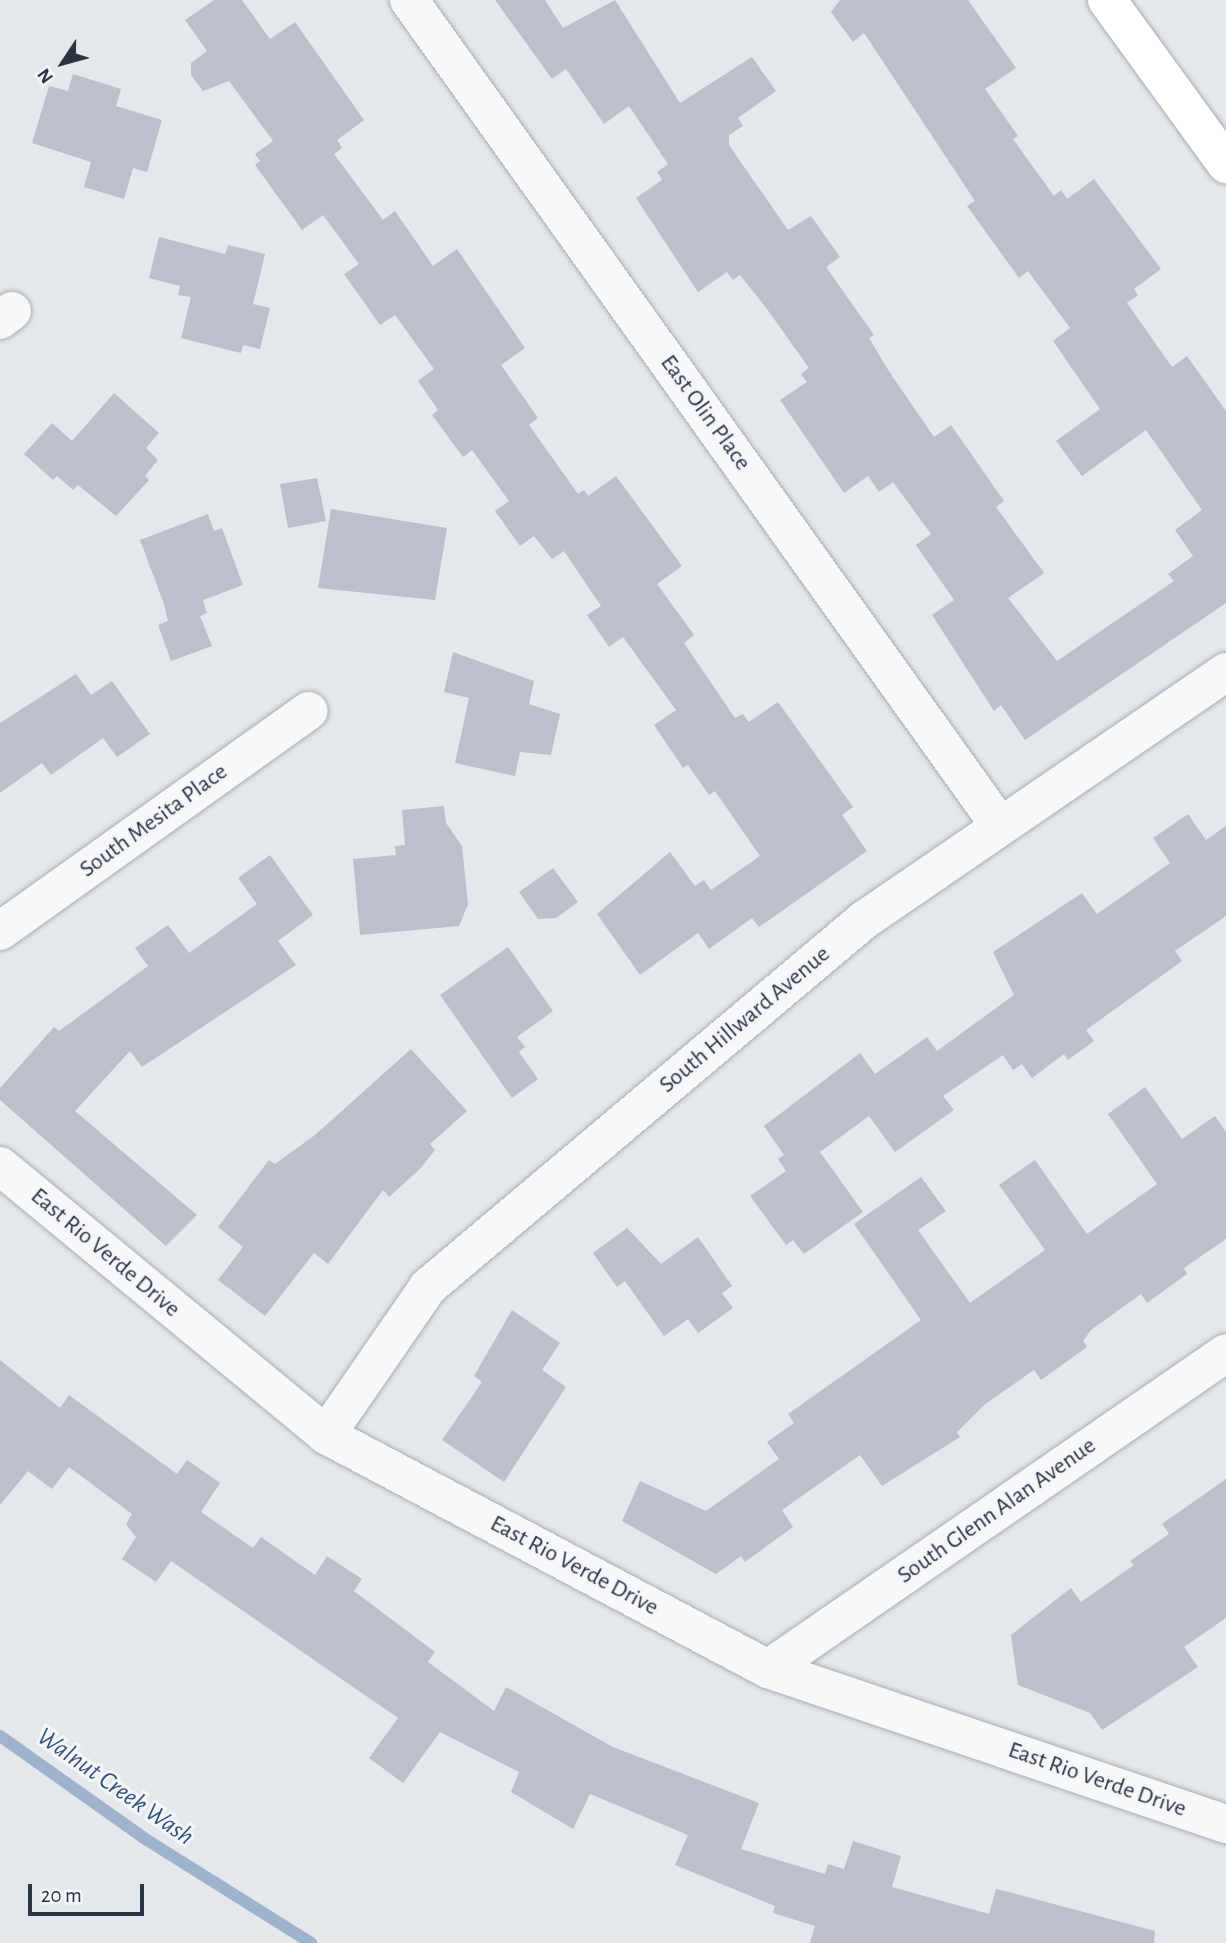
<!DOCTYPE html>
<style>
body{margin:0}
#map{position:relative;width:1226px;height:1943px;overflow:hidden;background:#e4e7ec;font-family:"Alegreya Sans",sans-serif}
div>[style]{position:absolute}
.stream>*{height:12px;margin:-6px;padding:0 6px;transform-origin:6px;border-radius:6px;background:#9fb4cc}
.building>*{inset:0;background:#bbc0ca}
.roads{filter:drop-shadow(0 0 2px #a9aeb7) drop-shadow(0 0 2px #a9aeb7)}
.street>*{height:38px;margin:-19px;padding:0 19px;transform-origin:19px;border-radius:19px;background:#f7f8fa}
.secondary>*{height:38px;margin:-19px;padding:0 19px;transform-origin:19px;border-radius:19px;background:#fff}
span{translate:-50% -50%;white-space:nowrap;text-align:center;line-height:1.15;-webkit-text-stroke:6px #f4f6f9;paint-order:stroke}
.street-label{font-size:24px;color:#2b3445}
.water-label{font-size:26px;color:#34527a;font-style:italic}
.north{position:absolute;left:28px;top:28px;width:70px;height:70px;-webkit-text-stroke:5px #f4f6f9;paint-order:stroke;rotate:234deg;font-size:19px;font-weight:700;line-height:28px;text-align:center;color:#2b3445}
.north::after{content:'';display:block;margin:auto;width:24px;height:32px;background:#2b3445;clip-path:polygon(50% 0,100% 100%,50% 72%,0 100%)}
.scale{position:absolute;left:28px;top:1884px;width:116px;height:32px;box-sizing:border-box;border:4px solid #2b3445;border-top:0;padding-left:9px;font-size:21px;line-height:24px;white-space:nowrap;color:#2b3445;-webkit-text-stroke:5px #f4f6f9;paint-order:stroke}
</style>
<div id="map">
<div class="stream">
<i style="left:0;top:1736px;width:180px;rotate:35.3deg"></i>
<i style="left:147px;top:1840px;width:194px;rotate:32.1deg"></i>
</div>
<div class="building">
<i style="clip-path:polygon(214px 0,242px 0,270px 39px,295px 22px,364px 120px,337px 140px,342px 148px,334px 154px,383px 220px,395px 211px,433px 266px,457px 249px,525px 348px,501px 365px,538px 418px,529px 425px,578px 494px,584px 490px,588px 496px,616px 476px,682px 566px,657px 584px,694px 635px,684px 643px,735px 718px,743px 714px,749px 722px,778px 702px,853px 807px,842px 815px,867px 851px,759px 927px,752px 918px,709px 949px,698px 933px,640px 975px,597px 914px,670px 852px,695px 886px,704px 880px,711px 890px,760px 856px,715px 791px,709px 795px,688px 765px,683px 768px,654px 725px,676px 710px,623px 637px,609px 647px,587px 615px,601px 606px,564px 551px,552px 559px,534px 536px,520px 546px,495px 511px,509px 501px,472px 450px,463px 457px,432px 415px,438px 410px,418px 381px,434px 369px,395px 315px,380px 325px,344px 274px,359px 264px,323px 215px,302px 230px,255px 165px,260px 161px,255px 154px,273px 141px,229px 81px,203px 91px,191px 75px,191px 63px,207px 51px,185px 20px)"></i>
<i style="clip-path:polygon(495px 0,545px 0,563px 28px,615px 0,680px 103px,752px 57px,776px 91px,738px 118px,743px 126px,729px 135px,729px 145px,788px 230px,811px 216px,840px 257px,826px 267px,874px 335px,869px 338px,890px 373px,934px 437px,951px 425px,1004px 501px,996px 507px,1044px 573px,1008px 598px,1057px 661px,1174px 581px,1168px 574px,1193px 556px,1175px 530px,1202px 510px,1146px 430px,1082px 476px,1056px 441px,1100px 409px,1053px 341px,1070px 328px,1028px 271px,1019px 278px,967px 206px,975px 201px,864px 33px,853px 42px,831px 12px,840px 0,968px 0,1016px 68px,985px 89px,1018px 136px,1013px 139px,1054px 196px,1061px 190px,1067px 199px,1094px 179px,1161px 269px,1134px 289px,1138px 295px,1127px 303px,1172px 367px,1187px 356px,1226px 411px,1226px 603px,1025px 740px,1001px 705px,994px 711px,932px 615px,954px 600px,916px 545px,931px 534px,893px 482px,879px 492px,868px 476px,844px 493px,780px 400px,807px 382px,801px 374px,809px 368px,767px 309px,740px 275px,733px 280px,727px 272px,698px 292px,636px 198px,662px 180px,657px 172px,668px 164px,629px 106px,604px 124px,566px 69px,552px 79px)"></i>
<i style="clip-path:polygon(73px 74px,121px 89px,116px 106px,162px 120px,147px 172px,133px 168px,124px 199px,84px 187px,91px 162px,32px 143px,49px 86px,68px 91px)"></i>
<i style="clip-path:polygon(159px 237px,225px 254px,228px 245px,265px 254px,253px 304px,270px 308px,260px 349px,243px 345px,241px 353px,181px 338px,191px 297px,178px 295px,180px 286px,149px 278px)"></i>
<i style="clip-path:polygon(114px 393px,159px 433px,146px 448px,158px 460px,145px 476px,149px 480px,116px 516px,78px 485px,73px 490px,57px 476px,53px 480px,24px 454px,52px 423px,72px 441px)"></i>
<i style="clip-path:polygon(317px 478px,326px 521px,288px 528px,280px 484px)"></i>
<i style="clip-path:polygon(331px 509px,447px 528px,435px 600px,318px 588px)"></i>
<i style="clip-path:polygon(208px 514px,214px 531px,222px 528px,243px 585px,203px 600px,207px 613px,200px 616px,212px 646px,171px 661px,158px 625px,168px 621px,164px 604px,140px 540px)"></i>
<i style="clip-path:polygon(453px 652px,534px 681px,529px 704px,560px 714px,551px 755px,520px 752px,515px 776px,455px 763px,469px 698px,444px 692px)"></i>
<i style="clip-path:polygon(76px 674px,91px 695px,112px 681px,150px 734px,117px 757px,103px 738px,51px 775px,42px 763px,0 793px,0 723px)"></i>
<i style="clip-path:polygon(444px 806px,446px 823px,462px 846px,468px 904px,459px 926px,360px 935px,353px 859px,396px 855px,395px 846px,405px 845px,402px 810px)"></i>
<i style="clip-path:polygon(1188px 814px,1206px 840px,1226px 826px,1226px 916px,1175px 951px,1182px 961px,1086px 1030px,1094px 1041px,1068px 1060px,1064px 1054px,1032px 1078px,1022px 1064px,1013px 1070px,1003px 1055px,943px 1096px,954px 1110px,895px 1152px,869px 1116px,820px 1152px,863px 1212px,804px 1254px,793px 1240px,786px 1245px,750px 1196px,786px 1171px,778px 1159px,784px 1155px,764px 1126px,860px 1053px,875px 1074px,927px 1037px,937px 1051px,1014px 995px,993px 952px,1082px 893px,1097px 914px,1170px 863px,1153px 838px)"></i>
<i style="clip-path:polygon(270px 855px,313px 915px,278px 941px,296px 965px,142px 1067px,130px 1051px,75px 1111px,197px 1215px,166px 1246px,0 1100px,0 1088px,54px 1027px,59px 1031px,148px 966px,135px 948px,168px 925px,189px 953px,257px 904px,238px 878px)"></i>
<i style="clip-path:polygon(553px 868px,578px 902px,556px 918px,538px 919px,519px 892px)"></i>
<i style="clip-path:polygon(508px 947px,553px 1011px,517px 1037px,525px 1047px,519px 1052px,538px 1079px,512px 1098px,440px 995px)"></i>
<i style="clip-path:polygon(411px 1049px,467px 1111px,430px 1144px,435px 1150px,420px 1169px,389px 1197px,383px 1190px,328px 1264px,314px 1253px,265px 1316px,218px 1280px,243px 1247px,218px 1227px,269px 1160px,275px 1164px,315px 1135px)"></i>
<i style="clip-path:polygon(1145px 1087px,1182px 1139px,1215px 1116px,1226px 1132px,1226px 1239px,1184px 1268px,1187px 1274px,1147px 1303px,1141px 1294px,1091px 1330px,1083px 1341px,1087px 1347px,1041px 1380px,1034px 1370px,984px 1405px,957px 1432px,960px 1437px,882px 1486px,860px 1455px,782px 1510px,793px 1527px,745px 1562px,741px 1556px,716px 1574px,622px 1521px,640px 1481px,706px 1511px,779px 1459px,767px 1442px,794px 1423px,788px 1414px,921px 1320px,854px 1224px,921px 1177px,946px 1211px,918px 1230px,970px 1303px,1045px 1250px,999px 1185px,1035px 1160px,1087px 1234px,1157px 1184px,1108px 1114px)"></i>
<i style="clip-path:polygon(627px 1228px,661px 1264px,698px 1237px,732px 1286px,722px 1293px,733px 1308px,698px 1333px,688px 1319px,664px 1336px,625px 1281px,617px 1287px,593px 1253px)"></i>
<i style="clip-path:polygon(512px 1310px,560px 1343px,542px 1370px,566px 1387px,504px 1482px,442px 1440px,482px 1382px,474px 1376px)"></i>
<i style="clip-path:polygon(0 1360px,60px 1408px,69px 1395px,177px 1474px,187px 1460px,220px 1483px,201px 1512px,253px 1548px,261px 1537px,315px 1575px,327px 1556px,362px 1579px,354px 1591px,435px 1652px,428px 1662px,494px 1711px,506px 1687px,613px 1747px,759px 1803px,741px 1849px,825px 1874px,828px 1864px,844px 1869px,853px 1841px,901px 1856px,892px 1887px,989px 1914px,996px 1889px,1001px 1890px,1155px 1931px,1154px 1943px,810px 1943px,815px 1926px,773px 1913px,775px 1906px,675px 1865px,688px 1835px,590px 1794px,573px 1829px,511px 1792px,519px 1772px,440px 1732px,403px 1783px,369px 1758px,398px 1718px,171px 1561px,156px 1582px,122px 1559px,136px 1537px,126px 1524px,132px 1514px,69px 1467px,52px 1489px,28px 1471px,0 1505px)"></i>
<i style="clip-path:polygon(1226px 1479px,1226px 1618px,1184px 1647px,1198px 1667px,1102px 1730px,1090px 1713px,1018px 1685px,1011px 1635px,1071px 1588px,1081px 1602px,1134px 1565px,1130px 1561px,1169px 1534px,1162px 1524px)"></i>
</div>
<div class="roads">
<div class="street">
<i style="left:409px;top:0;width:1016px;rotate:54.42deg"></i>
<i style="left:0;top:320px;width:15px;rotate:-37deg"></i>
<i style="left:0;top:931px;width:379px;rotate:-35.5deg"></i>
<i style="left:0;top:1166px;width:423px;rotate:39.5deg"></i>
<i style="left:326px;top:1435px;width:500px;rotate:27.9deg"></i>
<i style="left:768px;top:1669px;width:484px;rotate:18.7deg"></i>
<i style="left:326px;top:1435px;width:180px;rotate:-55.4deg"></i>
<i style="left:428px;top:1287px;width:570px;rotate:-40.09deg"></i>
<i style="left:864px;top:920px;width:439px;rotate:-34.4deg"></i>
<i style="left:768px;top:1669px;width:556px;rotate:-34.6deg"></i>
</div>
<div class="secondary">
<i style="left:1107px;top:0;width:203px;rotate:54deg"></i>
</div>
</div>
<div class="street-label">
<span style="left:705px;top:413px;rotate:54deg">East Olin Place</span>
<span style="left:154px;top:821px;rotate:-36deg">South Mesita Place</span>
<span style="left:745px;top:1020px;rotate:-40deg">South Hillward Avenue</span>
<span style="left:105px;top:1253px;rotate:40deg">East Rio Verde Drive</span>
<span style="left:997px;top:1511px;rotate:-35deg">South Glenn Alan Avenue</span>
<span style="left:574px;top:1566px;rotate:28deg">East Rio Verde Drive</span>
<span style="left:1097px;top:1780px;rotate:19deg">East Rio Verde Drive</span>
</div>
<div class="water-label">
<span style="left:115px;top:1787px;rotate:35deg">Walnut Creek Wash</span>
</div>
<div class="north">N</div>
<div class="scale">20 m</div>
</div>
